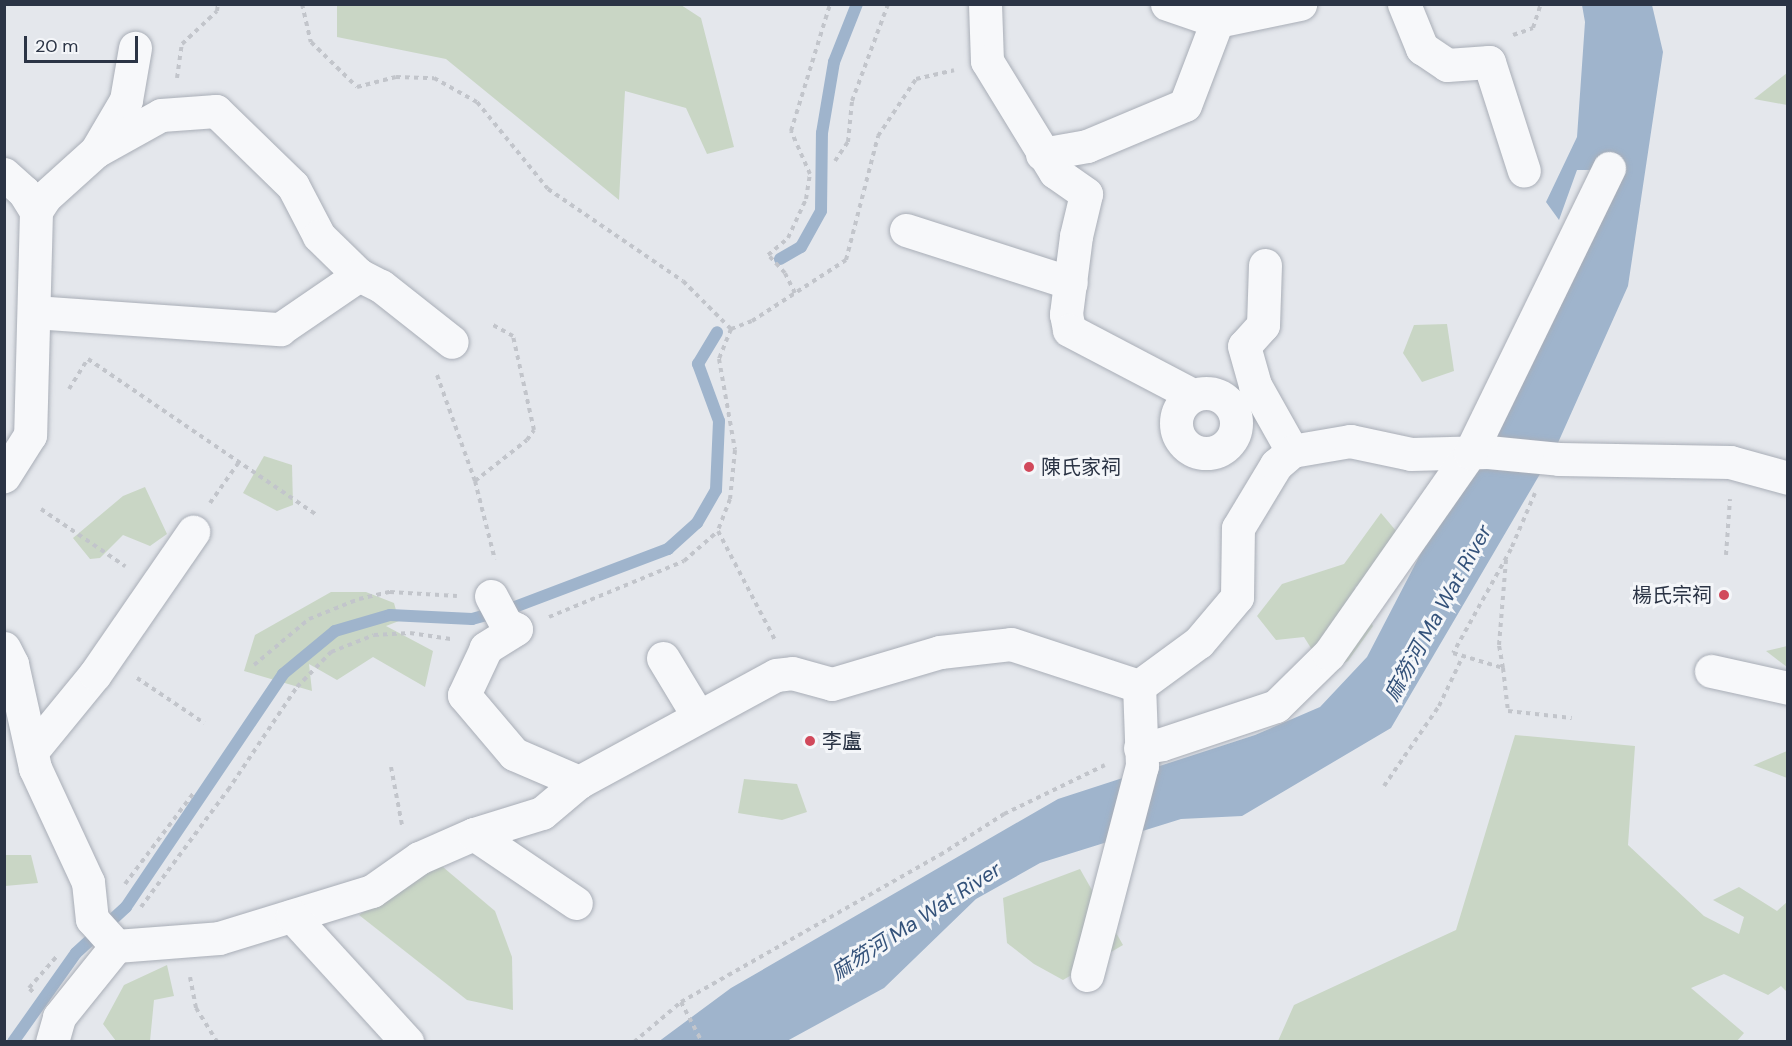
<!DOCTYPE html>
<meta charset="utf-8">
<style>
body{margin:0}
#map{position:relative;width:1792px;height:1046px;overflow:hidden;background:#e4e7ec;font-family:"DM Sans","Noto Sans TC",sans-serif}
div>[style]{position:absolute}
.green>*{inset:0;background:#c9d6c5}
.water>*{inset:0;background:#9fb4cc}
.stream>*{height:12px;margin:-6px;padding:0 6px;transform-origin:6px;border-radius:6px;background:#9fb4cc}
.path>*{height:4px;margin-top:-2px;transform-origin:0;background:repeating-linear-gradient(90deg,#c2c5cb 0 4.5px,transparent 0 9px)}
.roads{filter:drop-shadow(0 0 2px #a9aeb7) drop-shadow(0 0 2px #a9aeb7)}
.minor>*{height:33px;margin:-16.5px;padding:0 16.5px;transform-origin:16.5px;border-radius:16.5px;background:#f7f8fa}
.minor>.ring{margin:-16.5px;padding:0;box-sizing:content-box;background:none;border:33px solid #f7f8fa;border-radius:50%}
.dots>*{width:16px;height:16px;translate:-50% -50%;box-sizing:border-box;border:3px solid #f4f6f9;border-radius:50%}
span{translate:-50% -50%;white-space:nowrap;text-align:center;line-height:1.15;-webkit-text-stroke:6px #f4f6f9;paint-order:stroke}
.poi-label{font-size:20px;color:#2b3445}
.left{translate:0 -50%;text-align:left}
.right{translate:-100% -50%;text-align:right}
.water-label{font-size:21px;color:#34527a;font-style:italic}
.frame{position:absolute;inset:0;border:6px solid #2b3445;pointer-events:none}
.scale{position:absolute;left:24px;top:36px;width:114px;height:27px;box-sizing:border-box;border:3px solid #2b3445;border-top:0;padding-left:8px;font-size:18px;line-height:21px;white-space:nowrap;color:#2b3445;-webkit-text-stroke:4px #f4f6f9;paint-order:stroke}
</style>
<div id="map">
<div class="green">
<i style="clip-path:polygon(337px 5px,681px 5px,701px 18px,734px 147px,707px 154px,686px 108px,625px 91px,619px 200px,446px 59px,337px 37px)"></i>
<i style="clip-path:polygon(1787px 73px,1787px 105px,1754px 99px)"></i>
<i style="clip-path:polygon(1447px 324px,1454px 371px,1422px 382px,1403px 353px,1414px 325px)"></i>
<i style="clip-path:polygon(264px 456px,292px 465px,293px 505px,277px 511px,243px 493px)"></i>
<i style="clip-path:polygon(145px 487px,167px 534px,150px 546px,123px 535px,100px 558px,90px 559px,73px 538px,123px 496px)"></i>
<i style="clip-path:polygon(1381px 513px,1418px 557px,1355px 587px,1373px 626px,1348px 661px,1326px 672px,1304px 637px,1276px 640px,1257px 616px,1282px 584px,1344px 564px)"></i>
<i style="clip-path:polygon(331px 592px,366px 592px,394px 603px,399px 621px,386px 626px,433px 651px,425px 687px,373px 657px,337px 680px,309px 664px,312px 691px,244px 671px,255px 635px)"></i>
<i style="clip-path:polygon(1787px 646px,1787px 667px,1766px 651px)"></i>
<i style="clip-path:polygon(1515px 735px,1635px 746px,1628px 845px,1704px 916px,1739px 934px,1744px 917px,1713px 900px,1739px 887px,1777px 911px,1787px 902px,1787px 992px,1781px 986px,1768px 995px,1724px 974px,1691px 988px,1744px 1033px,1737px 1041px,1278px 1041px,1294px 1005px,1456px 930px)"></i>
<i style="clip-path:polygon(1787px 751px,1787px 778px,1753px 765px,1754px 765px)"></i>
<i style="clip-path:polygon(744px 779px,797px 784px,807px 812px,782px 820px,738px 813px)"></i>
<i style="clip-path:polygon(5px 855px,31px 855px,38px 883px,5px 886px)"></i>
<i style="clip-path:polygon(437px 862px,495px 911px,512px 957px,513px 1010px,467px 1000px,359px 915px)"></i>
<i style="clip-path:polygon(1080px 869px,1123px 945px,1063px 980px,1034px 964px,1007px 943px,1003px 898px)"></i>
<i style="clip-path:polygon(167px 965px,174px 996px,154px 1000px,150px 1041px,116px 1041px,103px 1024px,124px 985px)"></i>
</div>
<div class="water">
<i style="clip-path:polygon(1582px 5px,1652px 5px,1663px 52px,1628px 286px,1557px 445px,1391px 728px,1242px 816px,1181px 819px,1040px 863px,976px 899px,884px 988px,787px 1041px,658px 1042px,731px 988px,1058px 799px,1255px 735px,1320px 707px,1367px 657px,1620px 170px,1577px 170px,1559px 220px,1546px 202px,1577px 137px,1585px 22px)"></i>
</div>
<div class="stream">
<i style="left:780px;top:259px;width:24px;rotate:-30deg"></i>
<i style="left:801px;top:247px;width:41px;rotate:-60.9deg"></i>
<i style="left:821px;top:211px;width:78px;rotate:-89.3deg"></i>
<i style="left:822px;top:133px;width:72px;rotate:-80.4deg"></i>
<i style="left:834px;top:62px;width:62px;rotate:-68.4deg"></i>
<i style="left:13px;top:1042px;width:109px;rotate:-54.7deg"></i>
<i style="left:76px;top:953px;width:68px;rotate:-42.6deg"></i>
<i style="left:126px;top:907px;width:281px;rotate:-56deg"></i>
<i style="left:283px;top:674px;width:67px;rotate:-39.6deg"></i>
<i style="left:335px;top:631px;width:57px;rotate:-16.2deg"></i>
<i style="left:390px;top:615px;width:82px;rotate:2.8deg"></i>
<i style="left:472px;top:619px;width:41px;rotate:-15.4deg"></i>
<i style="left:512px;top:608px;width:167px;rotate:-20.7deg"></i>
<i style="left:668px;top:549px;width:39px;rotate:-42deg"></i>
<i style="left:697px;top:523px;width:38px;rotate:-60deg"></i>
<i style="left:716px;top:490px;width:69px;rotate:-87.5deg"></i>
<i style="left:719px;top:421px;width:61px;rotate:-110.2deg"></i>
<i style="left:698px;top:364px;width:37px;rotate:-59deg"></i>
</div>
<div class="path">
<i style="left:302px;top:4px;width:39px;rotate:77deg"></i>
<i style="left:311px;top:42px;width:64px;rotate:44.4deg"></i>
<i style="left:357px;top:87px;width:40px;rotate:-14.4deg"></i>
<i style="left:396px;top:77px;width:38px;rotate:2deg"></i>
<i style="left:434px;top:78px;width:49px;rotate:29.2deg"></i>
<i style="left:477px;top:102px;width:112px;rotate:50.8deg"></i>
<i style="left:548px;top:189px;width:163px;rotate:34.3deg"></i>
<i style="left:683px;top:281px;width:68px;rotate:45deg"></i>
<i style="left:731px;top:329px;width:32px;rotate:112deg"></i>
<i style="left:719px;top:359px;width:92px;rotate:80deg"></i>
<i style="left:735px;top:450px;width:49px;rotate:95.8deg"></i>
<i style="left:730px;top:499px;width:34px;rotate:111deg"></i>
<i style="left:718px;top:531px;width:123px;rotate:62.4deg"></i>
<i style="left:1513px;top:35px;width:21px;rotate:-19deg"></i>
<i style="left:1533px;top:28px;width:25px;rotate:-72deg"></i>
<i style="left:177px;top:78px;width:34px;rotate:-82deg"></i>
<i style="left:182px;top:44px;width:48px;rotate:-43.3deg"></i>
<i style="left:217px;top:11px;width:7px;rotate:-82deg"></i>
<i style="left:835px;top:161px;width:23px;rotate:-56deg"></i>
<i style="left:848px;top:142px;width:41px;rotate:-84.4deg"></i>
<i style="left:852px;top:101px;width:103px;rotate:-69.6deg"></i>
<i style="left:795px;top:293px;width:22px;rotate:-117deg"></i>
<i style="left:785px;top:273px;width:25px;rotate:-133deg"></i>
<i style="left:768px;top:255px;width:26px;rotate:-40deg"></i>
<i style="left:788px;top:238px;width:43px;rotate:-65.2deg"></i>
<i style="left:806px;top:199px;width:25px;rotate:-81deg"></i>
<i style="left:810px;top:174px;width:47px;rotate:-113.8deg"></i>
<i style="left:791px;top:131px;width:133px;rotate:-72.9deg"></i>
<i style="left:731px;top:329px;width:22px;rotate:-21deg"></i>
<i style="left:752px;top:321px;width:112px;rotate:-33deg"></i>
<i style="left:846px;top:260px;width:128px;rotate:-75.5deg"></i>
<i style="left:878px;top:136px;width:69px;rotate:-56.3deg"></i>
<i style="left:916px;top:79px;width:39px;rotate:-13deg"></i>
<i style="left:437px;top:375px;width:113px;rotate:70.3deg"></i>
<i style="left:475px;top:481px;width:81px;rotate:75.8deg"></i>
<i style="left:69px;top:389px;width:36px;rotate:-58deg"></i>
<i style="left:88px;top:359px;width:275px;rotate:34.3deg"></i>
<i style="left:475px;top:481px;width:66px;rotate:-38.3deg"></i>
<i style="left:527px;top:440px;width:12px;rotate:-55deg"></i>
<i style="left:534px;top:430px;width:96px;rotate:-102.6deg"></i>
<i style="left:513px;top:336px;width:25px;rotate:-151deg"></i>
<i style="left:1535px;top:493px;width:61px;rotate:113.2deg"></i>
<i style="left:1511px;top:549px;width:119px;rotate:119.1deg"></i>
<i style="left:1453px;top:653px;width:52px;rotate:16.7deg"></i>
<i style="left:1503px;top:668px;width:43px;rotate:83.4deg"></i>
<i style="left:1508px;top:711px;width:64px;rotate:6.2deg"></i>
<i style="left:210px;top:503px;width:50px;rotate:-54.7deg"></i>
<i style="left:41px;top:509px;width:102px;rotate:34.2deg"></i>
<i style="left:1726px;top:555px;width:56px;rotate:-85.9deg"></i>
<i style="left:549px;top:617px;width:146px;rotate:-22.5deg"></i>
<i style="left:684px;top:561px;width:45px;rotate:-41.4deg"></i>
<i style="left:254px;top:665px;width:72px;rotate:-39.9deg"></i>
<i style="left:309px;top:619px;width:54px;rotate:-21.8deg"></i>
<i style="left:359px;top:599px;width:32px;rotate:-13deg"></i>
<i style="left:390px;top:592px;width:67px;rotate:3.4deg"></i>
<i style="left:1503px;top:668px;width:23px;rotate:-100deg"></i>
<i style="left:1499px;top:645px;width:86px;rotate:-85.3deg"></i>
<i style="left:137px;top:678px;width:81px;rotate:33.9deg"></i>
<i style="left:391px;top:767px;width:59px;rotate:79.3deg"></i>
<i style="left:1384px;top:786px;width:97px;rotate:-55.5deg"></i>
<i style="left:1439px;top:706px;width:55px;rotate:-64.4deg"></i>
<i style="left:125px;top:884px;width:116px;rotate:-53deg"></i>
<i style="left:141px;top:907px;width:146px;rotate:-53.4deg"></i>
<i style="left:228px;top:790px;width:124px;rotate:-56.2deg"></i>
<i style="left:297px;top:687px;width:49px;rotate:-45.8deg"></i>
<i style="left:331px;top:652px;width:46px;rotate:-21.6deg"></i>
<i style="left:374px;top:635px;width:36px;rotate:-3deg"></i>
<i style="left:410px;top:633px;width:41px;rotate:8.3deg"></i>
<i style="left:190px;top:977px;width:32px;rotate:79deg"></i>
<i style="left:196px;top:1008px;width:40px;rotate:58deg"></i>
<i style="left:33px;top:992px;width:6px;rotate:-135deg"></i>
<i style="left:29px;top:988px;width:44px;rotate:-48.7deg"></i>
<i style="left:681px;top:1002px;width:45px;rotate:62.3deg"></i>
<i style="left:634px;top:1042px;width:62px;rotate:-40.4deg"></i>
<i style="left:681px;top:1002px;width:298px;rotate:-29.6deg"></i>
<i style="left:940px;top:855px;width:76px;rotate:-32.6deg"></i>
<i style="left:1004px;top:814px;width:112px;rotate:-25.9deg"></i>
</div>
<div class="roads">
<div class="minor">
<i style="left:985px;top:4px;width:57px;rotate:88deg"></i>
<i style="left:987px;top:61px;width:130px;rotate:58.5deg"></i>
<i style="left:1055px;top:172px;width:38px;rotate:35deg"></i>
<i style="left:1086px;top:194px;width:43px;rotate:103.4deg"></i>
<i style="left:1076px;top:236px;width:79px;rotate:97.3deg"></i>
<i style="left:1066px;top:314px;width:16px;rotate:79deg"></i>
<i style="left:1069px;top:330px;width:140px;rotate:27.7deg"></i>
<i style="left:1167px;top:4px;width:53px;rotate:18.8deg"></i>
<i style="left:1217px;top:21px;width:85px;rotate:-11.6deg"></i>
<i style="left:1404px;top:4px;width:48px;rotate:67.8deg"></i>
<i style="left:1422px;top:48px;width:30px;rotate:34deg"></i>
<i style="left:1447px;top:65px;width:42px;rotate:-4.1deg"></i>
<i style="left:1489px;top:62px;width:114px;rotate:72.2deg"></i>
<i style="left:96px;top:151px;width:59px;rotate:-59.5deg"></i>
<i style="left:126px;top:100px;width:53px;rotate:-80.2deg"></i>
<i style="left:1042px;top:154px;width:46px;rotate:-10.1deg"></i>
<i style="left:1087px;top:146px;width:106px;rotate:-22.7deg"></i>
<i style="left:1185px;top:105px;width:90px;rotate:-69.1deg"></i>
<i style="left:4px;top:174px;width:27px;rotate:42deg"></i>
<i style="left:24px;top:192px;width:22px;rotate:58deg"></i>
<i style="left:36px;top:211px;width:224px;rotate:91.5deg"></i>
<i style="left:30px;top:435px;width:49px;rotate:122.4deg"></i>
<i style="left:36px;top:211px;width:17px;rotate:-57deg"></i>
<i style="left:45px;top:197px;width:69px;rotate:-42deg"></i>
<i style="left:96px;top:151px;width:74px;rotate:-29deg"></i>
<i style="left:161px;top:115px;width:55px;rotate:-4.2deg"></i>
<i style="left:216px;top:111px;width:107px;rotate:44.2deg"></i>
<i style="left:293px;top:186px;width:56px;rotate:62.5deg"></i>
<i style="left:319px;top:236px;width:56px;rotate:44.3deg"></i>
<i style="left:906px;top:230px;width:173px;rotate:17.8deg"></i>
<i style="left:1265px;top:265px;width:60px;rotate:91.9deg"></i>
<i style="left:1263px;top:325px;width:28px;rotate:132deg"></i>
<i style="left:1244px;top:346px;width:41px;rotate:74.2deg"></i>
<i style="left:1255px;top:385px;width:76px;rotate:60.7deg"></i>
<i style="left:34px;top:312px;width:247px;rotate:4deg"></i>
<i style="left:280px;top:329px;width:96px;rotate:-34.4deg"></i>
<i style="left:359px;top:275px;width:25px;rotate:27deg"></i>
<i style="left:381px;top:286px;width:90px;rotate:38.3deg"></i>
<i class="ring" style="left:1176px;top:393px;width:27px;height:27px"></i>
<i style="left:491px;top:596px;width:32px;rotate:62deg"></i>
<i style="left:506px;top:624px;width:11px;rotate:27deg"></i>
<i style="left:516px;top:629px;width:36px;rotate:148deg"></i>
<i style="left:486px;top:648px;width:52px;rotate:115.1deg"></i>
<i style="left:464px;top:695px;width:77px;rotate:49.7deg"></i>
<i style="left:514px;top:754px;width:71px;rotate:23.3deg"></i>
<i style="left:4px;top:648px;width:18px;rotate:63deg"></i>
<i style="left:12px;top:664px;width:107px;rotate:77.5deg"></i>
<i style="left:35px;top:768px;width:126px;rotate:65.1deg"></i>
<i style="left:88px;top:882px;width:37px;rotate:84deg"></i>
<i style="left:92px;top:919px;width:36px;rotate:48deg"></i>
<i style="left:116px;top:946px;width:103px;rotate:-4.4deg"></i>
<i style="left:219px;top:938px;width:160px;rotate:-17.1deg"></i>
<i style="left:372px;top:891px;width:57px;rotate:-35.1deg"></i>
<i style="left:419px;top:858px;width:60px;rotate:-23.6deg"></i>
<i style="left:474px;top:834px;width:71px;rotate:-17.2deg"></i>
<i style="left:542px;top:813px;width:48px;rotate:-40deg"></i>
<i style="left:579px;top:782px;width:224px;rotate:-28.5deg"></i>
<i style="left:776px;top:675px;width:16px;rotate:-7deg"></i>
<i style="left:792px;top:673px;width:41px;rotate:15.4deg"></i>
<i style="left:832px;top:684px;width:113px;rotate:-16.5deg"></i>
<i style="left:940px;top:652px;width:71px;rotate:-6.4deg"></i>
<i style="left:1011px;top:644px;width:135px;rotate:18.2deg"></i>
<i style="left:663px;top:658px;width:68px;rotate:58.9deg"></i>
<i style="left:1711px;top:671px;width:79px;rotate:12.4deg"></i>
<i style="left:1139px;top:686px;width:74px;rotate:-36.3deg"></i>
<i style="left:1199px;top:642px;width:59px;rotate:-49.8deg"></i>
<i style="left:1237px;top:597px;width:69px;rotate:-89.2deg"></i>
<i style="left:1238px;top:528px;width:74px;rotate:-58.9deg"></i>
<i style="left:1276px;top:465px;width:21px;rotate:-41deg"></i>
<i style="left:1292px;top:451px;width:59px;rotate:-9.8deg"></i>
<i style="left:1350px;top:441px;width:62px;rotate:12deg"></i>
<i style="left:1411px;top:454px;width:77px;rotate:-1.5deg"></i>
<i style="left:1488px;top:452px;width:71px;rotate:5.6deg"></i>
<i style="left:1559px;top:459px;width:171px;rotate:1deg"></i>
<i style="left:1730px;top:462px;width:60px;rotate:15.4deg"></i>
<i style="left:1140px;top:748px;width:22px;rotate:-10deg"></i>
<i style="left:1162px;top:744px;width:120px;rotate:-18.4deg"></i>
<i style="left:1276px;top:706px;width:74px;rotate:-44.5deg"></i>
<i style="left:1329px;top:654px;width:246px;rotate:-55deg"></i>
<i style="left:1470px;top:453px;width:317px;rotate:-64deg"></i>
<i style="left:32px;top:751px;width:99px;rotate:-50.7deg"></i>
<i style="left:95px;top:674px;width:173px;rotate:-55.4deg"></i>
<i style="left:474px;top:834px;width:123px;rotate:34.1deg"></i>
<i style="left:292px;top:916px;width:171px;rotate:47.6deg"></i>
<i style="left:1087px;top:975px;width:216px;rotate:-75.3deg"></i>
<i style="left:1142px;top:766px;width:80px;rotate:-92.1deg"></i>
<i style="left:52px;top:1042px;width:26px;rotate:-74deg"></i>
<i style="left:59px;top:1017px;width:91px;rotate:-51.2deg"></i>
</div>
</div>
<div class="dots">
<i style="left:1029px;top:467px;background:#d1495b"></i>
<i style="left:1724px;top:595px;background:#d1495b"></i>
<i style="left:810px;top:741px;background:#d1495b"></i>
</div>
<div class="poi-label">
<span class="left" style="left:1041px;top:467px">陳氏家祠</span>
<span class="right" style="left:1712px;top:595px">楊氏宗祠</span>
<span class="left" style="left:822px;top:741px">李盧</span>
</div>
<div class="water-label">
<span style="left:1438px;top:613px;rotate:-61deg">麻笏河 Ma Wat River</span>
<span style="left:916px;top:921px;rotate:-33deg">麻笏河 Ma Wat River</span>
</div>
<div class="frame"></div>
<div class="scale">20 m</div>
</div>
